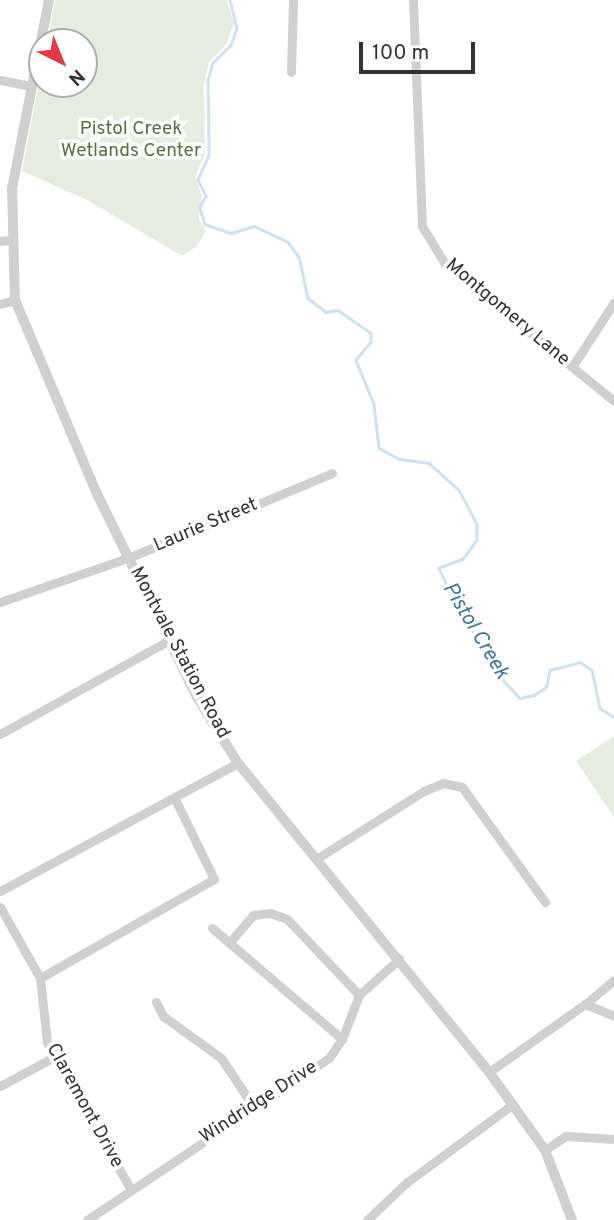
<!DOCTYPE html>
<style>
body{margin:0}
#map{position:relative;width:614px;height:1220px;overflow:hidden;background:#fff;font-family:Overpass,sans-serif}
div>[style]{position:absolute}
.green>*{inset:0;background:#e6ecdf}
.stream>*{height:2.5px;margin:-1.25px;padding:0 1.25px;transform-origin:1.25px;border-radius:1.25px;background:#cfe2ee}
.minor>*{height:9px;margin:-4.5px;padding:0 4.5px;transform-origin:4.5px;border-radius:4.5px;background:#d0d0d0}
.tertiary>*{height:10px;margin:-5px;padding:0 5px;transform-origin:5px;border-radius:5px;background:#d0d0d0}
span{translate:-50% -50%;white-space:nowrap;text-align:center;line-height:1.15;-webkit-text-stroke:7px #fff;paint-order:stroke}
.park-label{font-size:19px;color:#56703f}
.street-label{font-size:19px;color:#333}
.water-label{font-size:21px;color:#3f7597;font-style:italic}
.north{position:absolute;left:28px;top:28px;width:70px;height:70px;box-sizing:border-box;background:#fff;border:2px solid #adadad;border-radius:50%;rotate:137deg;font-size:19px;font-weight:700;line-height:28px;text-align:center;color:#333}
.north::after{content:'';display:block;margin:auto;width:24px;height:32px;background:#e63946;clip-path:polygon(50% 0,100% 100%,50% 72%,0 100%)}
.scale{position:absolute;left:359px;top:42px;width:116px;height:32px;box-sizing:border-box;border:4px solid #333;border-top:0;padding-left:9px;font-size:21px;line-height:24px;white-space:nowrap;color:#333;-webkit-text-stroke:5px #fff;paint-order:stroke}
</style>
<div id="map">
<div class="green">
<i style="clip-path:polygon(55px 0,227px 0,234px 24px,225px 46px,209px 62px,204px 85px,205px 154px,195px 177px,202px 196px,199px 219px,206px 231px,197px 246px,182px 256px,87px 200px,22px 171px,42px 67px,42px 84px,84px 84px,84px 42px,47px 42px)"></i>
<i style="clip-path:polygon(614px 736px,614px 817px,576px 761px)"></i>
</div>
<div class="stream">
<i style="left:230px;top:0;width:29px;rotate:76deg"></i>
<i style="left:237px;top:28px;width:18px;rotate:109deg"></i>
<i style="left:231px;top:45px;width:25px;rotate:135deg"></i>
<i style="left:213px;top:63px;width:18px;rotate:106deg"></i>
<i style="left:208px;top:80px;width:75px;rotate:89.2deg"></i>
<i style="left:209px;top:155px;width:27px;rotate:114deg"></i>
<i style="left:198px;top:180px;width:18px;rotate:63deg"></i>
<i style="left:206px;top:196px;width:13px;rotate:117deg"></i>
<i style="left:200px;top:208px;width:17px;rotate:73deg"></i>
<i style="left:205px;top:224px;width:28px;rotate:19deg"></i>
<i style="left:231px;top:233px;width:24px;rotate:-17deg"></i>
<i style="left:254px;top:226px;width:38px;rotate:25deg"></i>
<i style="left:288px;top:242px;width:19px;rotate:54deg"></i>
<i style="left:299px;top:257px;width:42px;rotate:77.6deg"></i>
<i style="left:308px;top:298px;width:23px;rotate:38deg"></i>
<i style="left:326px;top:312px;width:12px;rotate:-9deg"></i>
<i style="left:338px;top:310px;width:40px;rotate:34.9deg"></i>
<i style="left:371px;top:333px;width:9px;rotate:90deg"></i>
<i style="left:371px;top:342px;width:23px;rotate:130deg"></i>
<i style="left:356px;top:360px;width:48px;rotate:67.8deg"></i>
<i style="left:374px;top:404px;width:44px;rotate:83.5deg"></i>
<i style="left:379px;top:448px;width:24px;rotate:28deg"></i>
<i style="left:400px;top:459px;width:29px;rotate:8deg"></i>
<i style="left:429px;top:463px;width:40px;rotate:42deg"></i>
<i style="left:459px;top:490px;width:38px;rotate:62deg"></i>
<i style="left:477px;top:524px;width:16px;rotate:90deg"></i>
<i style="left:477px;top:540px;width:24px;rotate:126deg"></i>
<i style="left:463px;top:559px;width:26px;rotate:159deg"></i>
<i style="left:439px;top:568px;width:41px;rotate:65.3deg"></i>
<i style="left:456px;top:605px;width:90px;rotate:57.7deg"></i>
<i style="left:504px;top:681px;width:23px;rotate:47deg"></i>
<i style="left:520px;top:698px;width:14px;rotate:-12deg"></i>
<i style="left:534px;top:695px;width:14px;rotate:-34deg"></i>
<i style="left:546px;top:687px;width:17px;rotate:-77deg"></i>
<i style="left:550px;top:670px;width:31px;rotate:-15deg"></i>
<i style="left:580px;top:662px;width:14px;rotate:34deg"></i>
<i style="left:592px;top:670px;width:39px;rotate:78deg"></i>
<i style="left:600px;top:708px;width:17px;rotate:33deg"></i>
</div>
<div class="minor">
<i style="left:413px;top:0;width:226px;rotate:87.7deg"></i>
<i style="left:422px;top:226px;width:44px;rotate:58.8deg"></i>
<i style="left:445px;top:264px;width:218px;rotate:39deg"></i>
<i style="left:291px;top:72px;width:72px;rotate:-88.4deg"></i>
<i style="left:0;top:80px;width:32px;rotate:11deg"></i>
<i style="left:0;top:241px;width:10px;rotate:-6deg"></i>
<i style="left:0;top:304px;width:16px;rotate:-15deg"></i>
<i style="left:572px;top:367px;width:77px;rotate:-57.1deg"></i>
<i style="left:0;top:602px;width:135px;rotate:-19deg"></i>
<i style="left:128px;top:558px;width:221px;rotate:-22.6deg"></i>
<i style="left:0;top:734px;width:192px;rotate:-29deg"></i>
<i style="left:316px;top:859px;width:128px;rotate:-32.2deg"></i>
<i style="left:424px;top:791px;width:21px;rotate:-23deg"></i>
<i style="left:443px;top:783px;width:19px;rotate:12deg"></i>
<i style="left:462px;top:787px;width:142px;rotate:54.2deg"></i>
<i style="left:0;top:891px;width:270px;rotate:-28.3deg"></i>
<i style="left:0;top:907px;width:81px;rotate:60.6deg"></i>
<i style="left:40px;top:978px;width:64px;rotate:83.8deg"></i>
<i style="left:47px;top:1042px;width:168px;rotate:60.4deg"></i>
<i style="left:212px;top:928px;width:171px;rotate:40.5deg"></i>
<i style="left:229px;top:943px;width:37px;rotate:-49deg"></i>
<i style="left:253px;top:915px;width:17px;rotate:-7deg"></i>
<i style="left:270px;top:913px;width:18px;rotate:19deg"></i>
<i style="left:287px;top:919px;width:105px;rotate:46.5deg"></i>
<i style="left:40px;top:978px;width:200px;rotate:-29.6deg"></i>
<i style="left:214px;top:879px;width:91px;rotate:-116deg"></i>
<i style="left:614px;top:980px;width:38px;rotate:140deg"></i>
<i style="left:585px;top:1004px;width:31px;rotate:22deg"></i>
<i style="left:156px;top:1002px;width:16px;rotate:63deg"></i>
<i style="left:163px;top:1016px;width:72px;rotate:35.9deg"></i>
<i style="left:221px;top:1058px;width:58px;rotate:56.3deg"></i>
<i style="left:489px;top:1072px;width:118px;rotate:-35.3deg"></i>
<i style="left:0;top:1086px;width:64px;rotate:-28.2deg"></i>
<i style="left:545px;top:1150px;width:25px;rotate:-34deg"></i>
<i style="left:566px;top:1136px;width:48px;rotate:3.6deg"></i>
<i style="left:87px;top:1220px;width:291px;rotate:-33.8deg"></i>
<i style="left:329px;top:1058px;width:23px;rotate:-56deg"></i>
<i style="left:342px;top:1039px;width:47px;rotate:-68.9deg"></i>
<i style="left:359px;top:995px;width:54px;rotate:-42deg"></i>
<i style="left:367px;top:1220px;width:54px;rotate:-43.5deg"></i>
<i style="left:406px;top:1183px;width:133px;rotate:-36.4deg"></i>
</div>
<div class="tertiary">
<i style="left:49px;top:0;width:192px;rotate:101.1deg"></i>
<i style="left:12px;top:188px;width:112px;rotate:88.5deg"></i>
<i style="left:15px;top:300px;width:211px;rotate:67.1deg"></i>
<i style="left:97px;top:494px;width:226px;rotate:63.8deg"></i>
<i style="left:197px;top:697px;width:78px;rotate:58.2deg"></i>
<i style="left:238px;top:763px;width:398px;rotate:50.9deg"></i>
<i style="left:489px;top:1072px;width:96px;rotate:54.3deg"></i>
<i style="left:545px;top:1150px;width:75px;rotate:68.9deg"></i>
</div>
<div class="park-label">
<span style="left:131px;top:141px">Pistol Creek<br>Wetlands Center</span>
</div>
<div class="street-label">
<span style="left:507px;top:313px;rotate:40deg">Montgomery Lane</span>
<span style="left:206px;top:526px;rotate:-23deg">Laurie Street</span>
<span style="left:179px;top:653px;rotate:62deg">Montvale Station Road</span>
<span style="left:259px;top:1103px;rotate:-33deg">Windridge Drive</span>
<span style="left:84px;top:1106px;rotate:61deg">Claremont Drive</span>
</div>
<div class="water-label">
<span style="left:475px;top:631px;rotate:59deg">Pistol Creek</span>
</div>
<div class="north">N</div>
<div class="scale">100 m</div>
</div>
